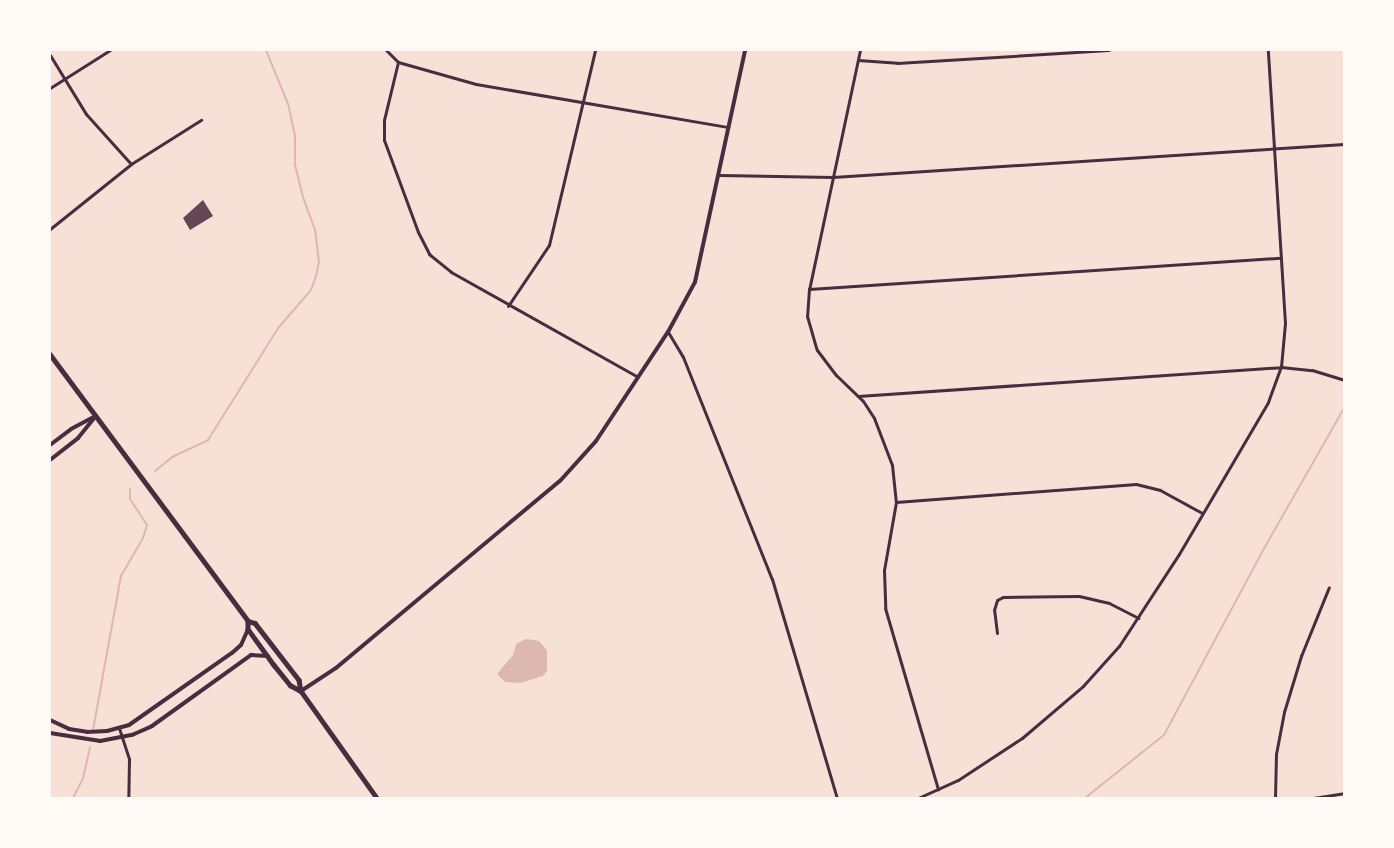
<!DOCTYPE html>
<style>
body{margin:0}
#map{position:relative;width:1394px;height:848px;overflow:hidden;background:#f7e1d7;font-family:"DM Sans",sans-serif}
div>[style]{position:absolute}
.water>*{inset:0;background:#dcb8b0}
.stream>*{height:2px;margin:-1px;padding:0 1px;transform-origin:1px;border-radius:1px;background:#dcb8b0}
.building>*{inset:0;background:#644757}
.minor>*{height:3px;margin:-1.5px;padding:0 1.5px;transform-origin:1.5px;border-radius:1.5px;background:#4a2c40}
.tertiary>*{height:4px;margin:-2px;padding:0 2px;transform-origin:2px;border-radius:2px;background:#4a2c40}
.secondary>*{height:4px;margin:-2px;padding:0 2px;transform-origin:2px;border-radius:2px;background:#4a2c40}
.primary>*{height:4.5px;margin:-2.25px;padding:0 2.25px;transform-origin:2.25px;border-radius:2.25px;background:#4a2c40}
span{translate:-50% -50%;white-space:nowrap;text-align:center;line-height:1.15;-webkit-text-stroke:6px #fffaf5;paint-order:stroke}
.frame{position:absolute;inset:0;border:51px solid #fffaf5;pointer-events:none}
</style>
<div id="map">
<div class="water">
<i style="clip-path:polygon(526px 639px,539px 641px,547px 650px,547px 671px,543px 676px,520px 683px,505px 682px,497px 674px,513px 655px,516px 644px)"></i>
</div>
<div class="stream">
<i style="left:155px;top:471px;width:22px;rotate:-39deg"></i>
<i style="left:172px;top:457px;width:40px;rotate:-25deg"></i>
<i style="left:208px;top:440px;width:133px;rotate:-57.9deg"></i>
<i style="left:279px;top:327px;width:49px;rotate:-49.1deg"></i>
<i style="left:311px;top:290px;width:15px;rotate:-70deg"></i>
<i style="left:316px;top:276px;width:14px;rotate:-78deg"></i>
<i style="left:319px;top:262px;width:32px;rotate:-97deg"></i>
<i style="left:315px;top:230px;width:35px;rotate:-110deg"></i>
<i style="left:303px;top:197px;width:33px;rotate:-104deg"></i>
<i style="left:295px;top:165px;width:29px;rotate:-90deg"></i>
<i style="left:295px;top:136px;width:33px;rotate:-102deg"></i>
<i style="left:288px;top:104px;width:58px;rotate:-112.2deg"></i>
<i style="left:93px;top:730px;width:157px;rotate:-79.7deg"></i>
<i style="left:121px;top:576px;width:44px;rotate:-59.9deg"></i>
<i style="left:143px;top:538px;width:14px;rotate:-73deg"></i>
<i style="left:147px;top:525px;width:31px;rotate:-123deg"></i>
<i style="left:130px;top:499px;width:10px;rotate:-90deg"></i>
<i style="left:73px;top:798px;width:22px;rotate:-63deg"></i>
<i style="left:83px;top:778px;width:32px;rotate:-77deg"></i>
<i style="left:1085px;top:798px;width:101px;rotate:-38.6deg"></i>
<i style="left:1164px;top:735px;width:208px;rotate:-61.8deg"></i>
<i style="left:1262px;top:552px;width:166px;rotate:-60.3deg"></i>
</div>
<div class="building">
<i style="clip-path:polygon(203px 200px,213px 216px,190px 230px,183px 218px)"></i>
</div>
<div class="minor">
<i style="left:386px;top:50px;width:17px;rotate:45deg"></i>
<i style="left:398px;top:62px;width:81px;rotate:15.8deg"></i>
<i style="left:476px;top:84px;width:256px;rotate:9.7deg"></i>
<i style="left:860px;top:50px;width:244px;rotate:102deg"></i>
<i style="left:809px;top:289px;width:27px;rotate:94deg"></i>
<i style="left:807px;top:316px;width:35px;rotate:74deg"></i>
<i style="left:817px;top:350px;width:31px;rotate:53deg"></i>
<i style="left:836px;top:375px;width:37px;rotate:44deg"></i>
<i style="left:863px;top:401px;width:20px;rotate:57deg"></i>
<i style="left:874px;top:418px;width:50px;rotate:69deg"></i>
<i style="left:892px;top:465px;width:37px;rotate:84deg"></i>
<i style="left:896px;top:502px;width:69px;rotate:100deg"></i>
<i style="left:884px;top:570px;width:38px;rotate:88deg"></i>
<i style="left:885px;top:608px;width:189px;rotate:73.7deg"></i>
<i style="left:50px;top:55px;width:69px;rotate:58.6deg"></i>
<i style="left:86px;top:114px;width:67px;rotate:48deg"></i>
<i style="left:858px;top:60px;width:39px;rotate:4deg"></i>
<i style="left:897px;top:63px;width:212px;rotate:-3.5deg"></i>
<i style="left:398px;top:62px;width:60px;rotate:103.6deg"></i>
<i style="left:384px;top:120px;width:20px;rotate:90deg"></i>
<i style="left:384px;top:140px;width:98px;rotate:69.7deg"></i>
<i style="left:418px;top:232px;width:25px;rotate:63deg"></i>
<i style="left:429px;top:254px;width:28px;rotate:39deg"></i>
<i style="left:451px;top:272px;width:214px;rotate:29.3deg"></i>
<i style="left:50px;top:88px;width:71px;rotate:-32.3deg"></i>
<i style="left:719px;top:175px;width:114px;rotate:1deg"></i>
<i style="left:833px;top:177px;width:512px;rotate:-3.69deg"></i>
<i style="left:50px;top:229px;width:104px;rotate:-38.7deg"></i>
<i style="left:131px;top:164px;width:83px;rotate:-32.2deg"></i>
<i style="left:809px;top:289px;width:473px;rotate:-3.8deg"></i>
<i style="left:508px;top:306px;width:73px;rotate:-56.1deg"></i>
<i style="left:549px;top:245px;width:200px;rotate:-76.7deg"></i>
<i style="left:668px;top:332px;width:29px;rotate:59deg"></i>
<i style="left:683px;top:357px;width:239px;rotate:68.2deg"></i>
<i style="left:772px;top:579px;width:228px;rotate:73.5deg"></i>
<i style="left:858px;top:396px;width:424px;rotate:-3.9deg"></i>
<i style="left:1281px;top:367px;width:31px;rotate:6deg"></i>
<i style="left:1312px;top:370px;width:34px;rotate:17deg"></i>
<i style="left:896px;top:502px;width:241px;rotate:-4.3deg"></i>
<i style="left:1136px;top:484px;width:25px;rotate:14deg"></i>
<i style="left:1160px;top:490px;width:48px;rotate:28.7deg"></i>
<i style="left:997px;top:633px;width:23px;rotate:-97deg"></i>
<i style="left:994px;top:610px;width:10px;rotate:-73deg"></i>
<i style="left:997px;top:600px;width:7px;rotate:-27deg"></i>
<i style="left:1003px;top:597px;width:76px;rotate:-0.8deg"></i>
<i style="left:1079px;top:596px;width:31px;rotate:13deg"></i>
<i style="left:1109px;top:603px;width:33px;rotate:27deg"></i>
<i style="left:119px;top:728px;width:33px;rotate:72deg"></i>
<i style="left:129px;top:759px;width:39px;rotate:91deg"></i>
<i style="left:918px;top:798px;width:44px;rotate:-24.2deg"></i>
<i style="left:958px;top:780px;width:77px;rotate:-33.3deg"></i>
<i style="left:1022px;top:738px;width:80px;rotate:-40.4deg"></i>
<i style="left:1083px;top:686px;width:54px;rotate:-48deg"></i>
<i style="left:1119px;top:646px;width:110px;rotate:-56.9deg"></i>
<i style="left:1179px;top:554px;width:176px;rotate:-59.6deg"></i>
<i style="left:1268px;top:402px;width:37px;rotate:-70deg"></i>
<i style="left:1281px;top:367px;width:44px;rotate:-84.8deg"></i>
<i style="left:1285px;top:323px;width:274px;rotate:-93.6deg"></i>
<i style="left:1275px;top:798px;width:44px;rotate:-88.7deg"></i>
<i style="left:1276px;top:754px;width:43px;rotate:-79.2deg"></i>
<i style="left:1284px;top:712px;width:59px;rotate:-73.1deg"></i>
<i style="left:1301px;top:656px;width:74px;rotate:-67.9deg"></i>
<i style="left:1313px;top:798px;width:31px;rotate:-9deg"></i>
</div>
<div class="tertiary">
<i style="left:50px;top:445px;width:26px;rotate:-37deg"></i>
<i style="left:71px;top:429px;width:24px;rotate:-28deg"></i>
<i style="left:50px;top:460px;width:36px;rotate:-38deg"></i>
<i style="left:78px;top:438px;width:28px;rotate:-51deg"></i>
<i style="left:50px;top:720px;width:21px;rotate:25deg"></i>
<i style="left:69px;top:729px;width:18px;rotate:9deg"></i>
<i style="left:87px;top:732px;width:20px;rotate:-3deg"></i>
<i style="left:107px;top:731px;width:23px;rotate:-15deg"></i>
<i style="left:129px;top:725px;width:126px;rotate:-35deg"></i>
<i style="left:232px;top:653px;width:12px;rotate:-42deg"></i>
<i style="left:241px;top:645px;width:17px;rotate:-66deg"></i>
<i style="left:50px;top:733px;width:51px;rotate:9.1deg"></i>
<i style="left:100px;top:741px;width:33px;rotate:-11deg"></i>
<i style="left:132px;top:735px;width:22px;rotate:-24deg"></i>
<i style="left:152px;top:726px;width:122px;rotate:-35.6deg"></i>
<i style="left:251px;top:655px;width:17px;rotate:3deg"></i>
</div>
<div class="secondary">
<i style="left:301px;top:691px;width:42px;rotate:-33.3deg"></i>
<i style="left:336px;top:668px;width:292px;rotate:-39.9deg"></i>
<i style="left:560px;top:481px;width:54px;rotate:-48deg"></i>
<i style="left:596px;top:441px;width:131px;rotate:-56.6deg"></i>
<i style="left:668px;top:332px;width:57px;rotate:-61.6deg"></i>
<i style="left:695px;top:282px;width:237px;rotate:-77.8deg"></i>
</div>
<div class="primary">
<i style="left:50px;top:354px;width:332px;rotate:53.4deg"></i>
<i style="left:248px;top:621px;width:7px;rotate:16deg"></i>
<i style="left:255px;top:623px;width:72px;rotate:52.3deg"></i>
<i style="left:299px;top:680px;width:11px;rotate:80deg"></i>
<i style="left:301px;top:691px;width:131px;rotate:54.6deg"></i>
<i style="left:248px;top:621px;width:8px;rotate:90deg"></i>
<i style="left:248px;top:629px;width:44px;rotate:54.2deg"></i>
<i style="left:274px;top:665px;width:26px;rotate:51deg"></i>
<i style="left:290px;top:685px;width:13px;rotate:29deg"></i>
</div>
<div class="frame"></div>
</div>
